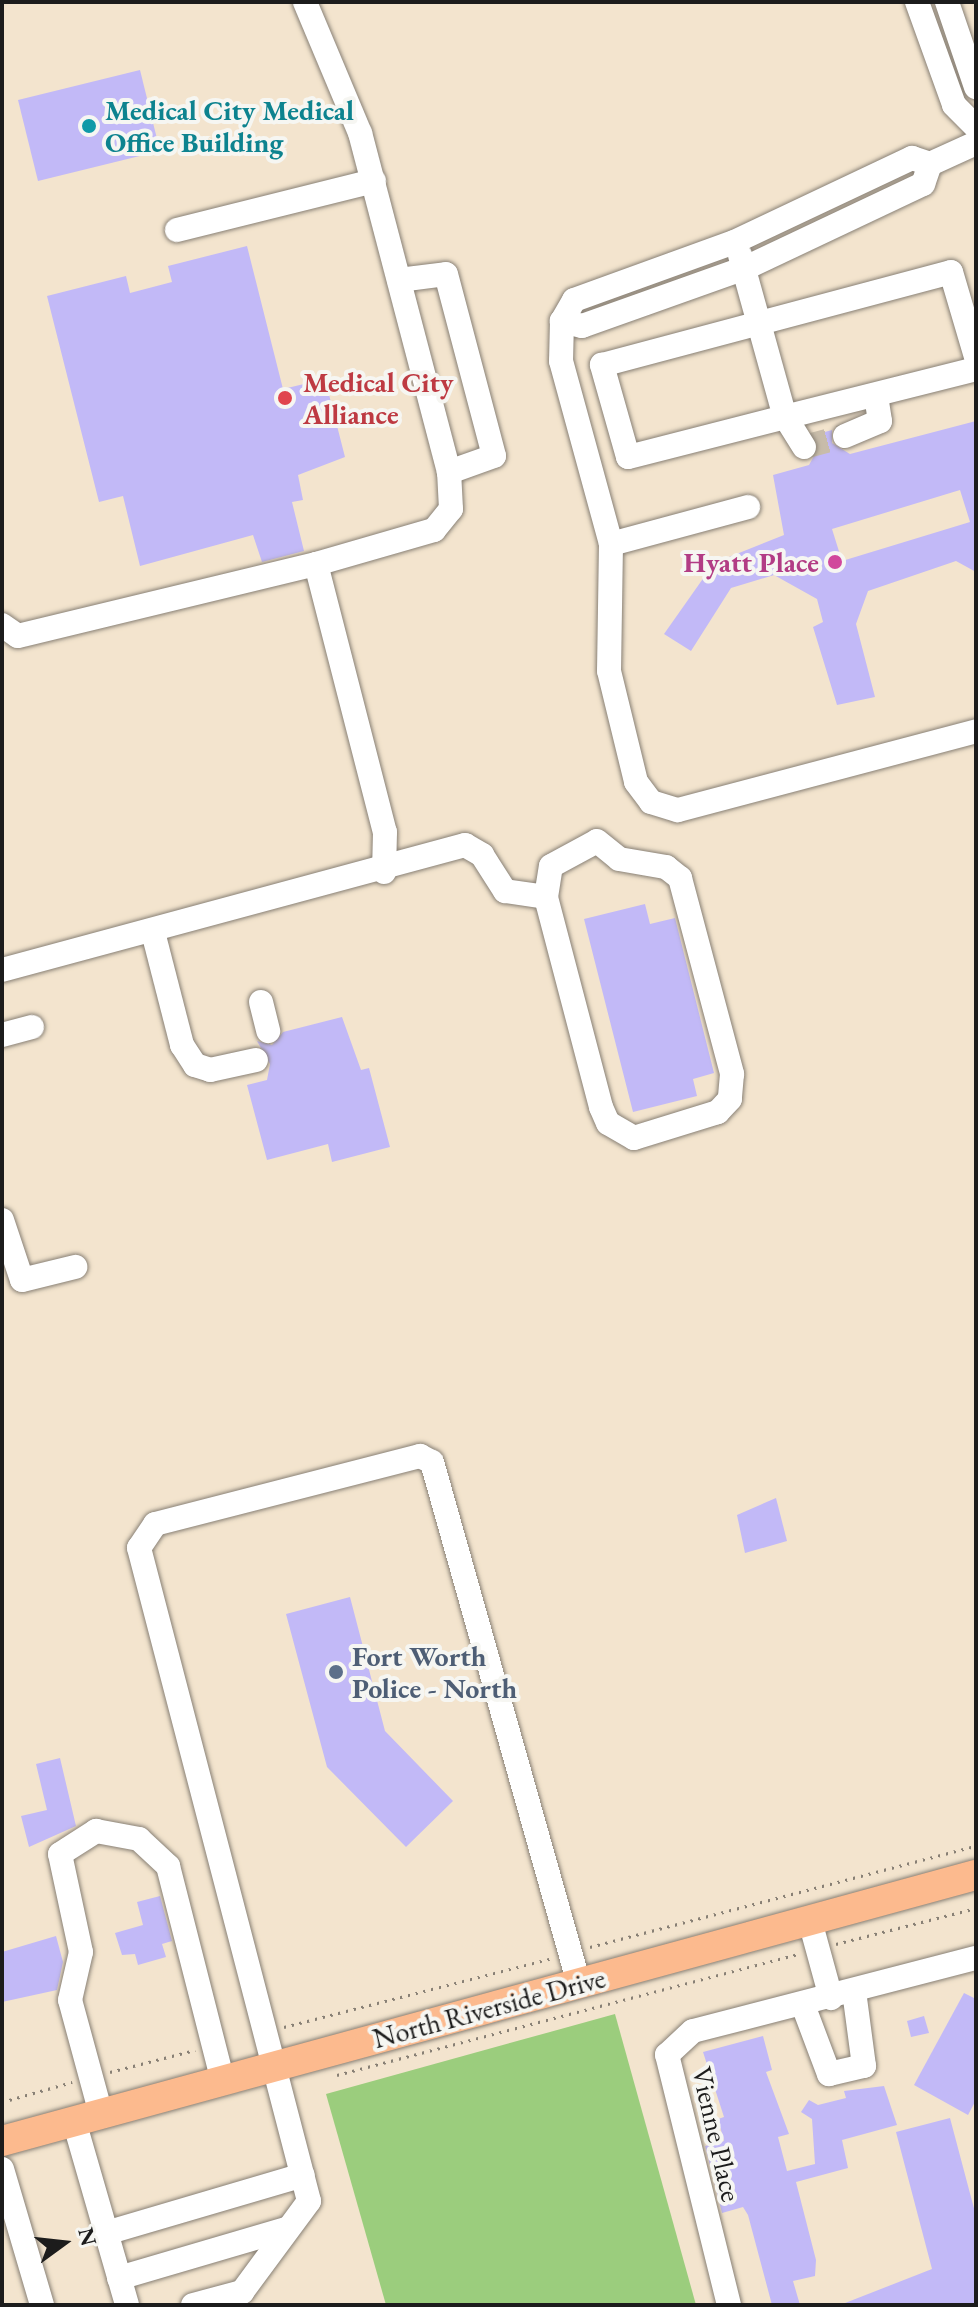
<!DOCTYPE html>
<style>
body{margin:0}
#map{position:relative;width:978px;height:2307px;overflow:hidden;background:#f3e4ce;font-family:"EB Garamond",serif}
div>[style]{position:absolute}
.green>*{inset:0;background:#9bcd7d}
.building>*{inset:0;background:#c2b9f7}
.minor-tunnel>*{height:24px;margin-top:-12px;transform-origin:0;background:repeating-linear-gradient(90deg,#c8bcaa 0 24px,transparent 0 36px)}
.path>*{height:3px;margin-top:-1.5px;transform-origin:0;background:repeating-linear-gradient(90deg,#888075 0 2px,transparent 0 8px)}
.roads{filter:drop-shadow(0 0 2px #888075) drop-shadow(0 0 2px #888075)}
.minor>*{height:24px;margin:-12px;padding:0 12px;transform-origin:12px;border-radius:12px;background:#fff}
.major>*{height:30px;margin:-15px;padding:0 15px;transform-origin:15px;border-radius:15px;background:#fcba8e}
.dots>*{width:22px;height:22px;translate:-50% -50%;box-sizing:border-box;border:4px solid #f6f6f2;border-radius:50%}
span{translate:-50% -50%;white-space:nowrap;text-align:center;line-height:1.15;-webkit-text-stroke:8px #f6f6f2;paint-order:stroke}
.culture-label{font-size:28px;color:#0d838f;font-weight:700}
.left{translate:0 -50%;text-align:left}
.health-label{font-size:28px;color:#be3a42;font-weight:700}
.hotel-label{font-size:28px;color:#b23c85;font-weight:700}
.right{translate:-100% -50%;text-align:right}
.service-label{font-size:28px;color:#4e5e75;font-weight:700}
.street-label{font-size:28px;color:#1c1c1c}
.frame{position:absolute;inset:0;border:4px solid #1c1c1c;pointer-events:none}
.north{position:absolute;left:24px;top:2203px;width:80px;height:80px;-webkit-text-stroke:6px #f6f6f2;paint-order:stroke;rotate:75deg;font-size:22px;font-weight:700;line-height:32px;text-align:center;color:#1c1c1c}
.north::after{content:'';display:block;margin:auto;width:28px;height:36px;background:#1c1c1c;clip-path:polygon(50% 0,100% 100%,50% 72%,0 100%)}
</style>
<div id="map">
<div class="green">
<i style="clip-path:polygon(615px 2014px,696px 2305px,386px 2305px,326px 2094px)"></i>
</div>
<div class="building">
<i style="clip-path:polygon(140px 70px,160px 151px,38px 181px,18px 100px)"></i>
<i style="clip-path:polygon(247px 246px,283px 389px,325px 379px,345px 457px,298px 475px,303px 500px,292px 502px,304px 551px,262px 562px,253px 535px,140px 566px,123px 496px,99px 502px,47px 296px,126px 276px,130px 293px,172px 282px,168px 266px)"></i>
<i style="clip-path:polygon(evenodd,976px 421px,976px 572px,956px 561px,868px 591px,856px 624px,875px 697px,837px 705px,813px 627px,823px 622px,817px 599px,774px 575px,731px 588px,691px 651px,664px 634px,714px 563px,784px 535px,773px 475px,809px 465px,819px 447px,814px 435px,832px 430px,832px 443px,850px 454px,976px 421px,960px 490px,970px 522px,842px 561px,832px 529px,960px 490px)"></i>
<i style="clip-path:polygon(645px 904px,650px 924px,675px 918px,714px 1073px,693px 1079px,697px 1096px,633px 1112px,584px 919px)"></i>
<i style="clip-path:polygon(342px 1017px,361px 1070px,369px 1068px,390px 1147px,332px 1162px,328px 1144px,267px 1160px,247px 1085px,267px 1080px,270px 1064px,257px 1041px,272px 1045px,283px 1032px)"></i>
<i style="clip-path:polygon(776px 1498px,787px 1541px,745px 1553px,737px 1515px)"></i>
<i style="clip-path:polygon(350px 1597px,385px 1731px,453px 1801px,406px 1847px,327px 1767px,286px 1614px)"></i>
<i style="clip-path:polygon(60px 1758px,76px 1826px,29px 1847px,21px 1816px,47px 1810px,36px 1764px)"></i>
<i style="clip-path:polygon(160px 1896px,172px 1941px,162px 1944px,166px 1957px,138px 1965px,135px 1954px,122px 1955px,115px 1933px,143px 1925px,137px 1902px)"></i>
<i style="clip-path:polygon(56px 1936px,63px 1962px,57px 1990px,2px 2002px,2px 1952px)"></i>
<i style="clip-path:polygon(964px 1993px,976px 1999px,976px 2100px,968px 2115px,914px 2085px)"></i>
<i style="clip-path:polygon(924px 2016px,929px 2033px,911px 2037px,907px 2021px)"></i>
<i style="clip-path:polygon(763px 2036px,772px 2070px,766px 2072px,789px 2134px,778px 2137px,787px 2171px,815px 2164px,812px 2119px,801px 2112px,809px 2100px,818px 2105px,846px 2098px,844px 2091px,884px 2086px,897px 2125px,842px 2140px,848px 2168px,796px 2182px,816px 2260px,815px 2276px,793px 2281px,800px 2305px,772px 2305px,748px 2215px,743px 2207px,722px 2213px,705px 2146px,724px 2141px,718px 2119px,724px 2117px,703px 2052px)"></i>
<i style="clip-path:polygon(950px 2118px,976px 2216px,976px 2305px,840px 2305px,932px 2269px,896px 2132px)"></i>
</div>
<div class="minor-tunnel">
<i style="left:804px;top:447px;width:42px;rotate:-15deg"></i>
</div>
<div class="path">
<i style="left:836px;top:1944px;width:145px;rotate:-14.4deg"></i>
<i style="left:590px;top:1947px;width:399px;rotate:-14.7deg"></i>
<i style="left:284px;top:2027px;width:277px;rotate:-14.4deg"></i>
<i style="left:110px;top:2072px;width:88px;rotate:-14.5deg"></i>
<i style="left:337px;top:2075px;width:477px;rotate:-14.7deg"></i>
<i style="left:2px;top:2102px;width:73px;rotate:-15.9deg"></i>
</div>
<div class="roads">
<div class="minor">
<i style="left:917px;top:2px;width:109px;rotate:70.2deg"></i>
<i style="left:954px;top:105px;width:31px;rotate:45deg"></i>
<i style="left:947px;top:2px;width:90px;rotate:71.2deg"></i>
<i style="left:930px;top:164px;width:21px;rotate:109deg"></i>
<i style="left:923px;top:184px;width:197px;rotate:154.7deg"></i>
<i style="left:745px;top:268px;width:173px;rotate:160.4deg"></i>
<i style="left:582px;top:326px;width:21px;rotate:-166deg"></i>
<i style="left:562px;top:321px;width:24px;rotate:-60deg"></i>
<i style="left:574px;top:300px;width:170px;rotate:-19.9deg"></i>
<i style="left:734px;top:242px;width:197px;rotate:-25.3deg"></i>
<i style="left:912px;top:158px;width:19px;rotate:18deg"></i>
<i style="left:930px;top:164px;width:51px;rotate:-24.5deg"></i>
<i style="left:177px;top:230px;width:203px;rotate:-14deg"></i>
<i style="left:740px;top:255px;width:168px;rotate:74.5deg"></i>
<i style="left:785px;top:417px;width:197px;rotate:-14.1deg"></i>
<i style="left:399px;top:280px;width:47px;rotate:-7.3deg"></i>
<i style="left:446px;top:274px;width:188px;rotate:75.2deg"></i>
<i style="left:494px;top:456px;width:48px;rotate:160.4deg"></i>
<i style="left:562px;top:321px;width:40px;rotate:91.4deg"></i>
<i style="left:561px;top:361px;width:190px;rotate:74.7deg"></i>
<i style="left:611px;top:544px;width:127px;rotate:90.9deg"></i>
<i style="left:609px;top:671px;width:114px;rotate:76.3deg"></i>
<i style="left:636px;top:782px;width:25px;rotate:53deg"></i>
<i style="left:651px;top:802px;width:28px;rotate:17deg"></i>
<i style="left:678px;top:810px;width:308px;rotate:-14.8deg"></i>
<i style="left:845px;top:436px;width:38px;rotate:-23deg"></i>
<i style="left:880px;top:421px;width:26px;rotate:-99deg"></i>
<i style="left:804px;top:447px;width:36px;rotate:-122deg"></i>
<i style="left:785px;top:417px;width:162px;rotate:165.7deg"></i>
<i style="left:628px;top:457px;width:96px;rotate:-105.8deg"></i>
<i style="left:602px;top:365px;width:361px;rotate:-14.9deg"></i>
<i style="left:951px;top:272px;width:89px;rotate:73.6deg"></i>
<i style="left:611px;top:544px;width:142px;rotate:-15.1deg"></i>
<i style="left:316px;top:564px;width:277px;rotate:75.6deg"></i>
<i style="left:385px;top:832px;width:40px;rotate:91.4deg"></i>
<i style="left:2px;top:625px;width:19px;rotate:35deg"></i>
<i style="left:18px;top:636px;width:307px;rotate:-13.6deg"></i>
<i style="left:316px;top:564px;width:123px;rotate:-16.1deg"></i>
<i style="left:434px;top:530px;width:27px;rotate:-51deg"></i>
<i style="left:451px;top:509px;width:37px;rotate:-93deg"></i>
<i style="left:449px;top:472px;width:350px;rotate:-104.7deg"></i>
<i style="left:360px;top:133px;width:142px;rotate:-112.8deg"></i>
<i style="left:597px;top:841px;width:28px;rotate:39deg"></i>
<i style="left:619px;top:859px;width:48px;rotate:9.7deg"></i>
<i style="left:666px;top:867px;width:18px;rotate:38deg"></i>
<i style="left:680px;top:878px;width:203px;rotate:75.1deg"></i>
<i style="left:732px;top:1074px;width:25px;rotate:95deg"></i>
<i style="left:730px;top:1099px;width:18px;rotate:133deg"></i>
<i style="left:718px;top:1112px;width:88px;rotate:162.8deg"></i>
<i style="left:634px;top:1138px;width:30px;rotate:-150deg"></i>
<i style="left:608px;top:1123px;width:17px;rotate:-114deg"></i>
<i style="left:601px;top:1107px;width:217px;rotate:-104.7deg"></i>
<i style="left:546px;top:897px;width:31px;rotate:-81deg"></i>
<i style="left:551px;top:866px;width:52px;rotate:-28.5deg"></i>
<i style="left:153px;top:932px;width:117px;rotate:75.6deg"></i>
<i style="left:182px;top:1045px;width:24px;rotate:57deg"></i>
<i style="left:195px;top:1065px;width:16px;rotate:18deg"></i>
<i style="left:210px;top:1070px;width:47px;rotate:-12.3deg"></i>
<i style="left:2px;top:970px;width:480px;rotate:-15.1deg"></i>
<i style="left:465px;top:845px;width:20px;rotate:30deg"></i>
<i style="left:482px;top:855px;width:43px;rotate:57.4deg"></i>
<i style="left:505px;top:891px;width:41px;rotate:8.3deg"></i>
<i style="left:261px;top:1002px;width:30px;rotate:76deg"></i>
<i style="left:2px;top:1035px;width:31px;rotate:-15deg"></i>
<i style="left:2px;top:1220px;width:63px;rotate:71.6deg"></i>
<i style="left:22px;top:1280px;width:55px;rotate:-13.8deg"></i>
<i style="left:810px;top:1921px;width:80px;rotate:74.7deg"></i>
<i style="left:803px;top:2005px;width:74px;rotate:69.4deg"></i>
<i style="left:829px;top:2074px;width:36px;rotate:-13deg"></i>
<i style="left:864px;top:2066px;width:76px;rotate:-97.6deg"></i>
<i style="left:101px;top:2114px;width:118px;rotate:-105.2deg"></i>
<i style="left:70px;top:2000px;width:49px;rotate:-77.1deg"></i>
<i style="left:81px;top:1952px;width:100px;rotate:-102.1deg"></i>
<i style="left:60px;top:1854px;width:43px;rotate:-32.6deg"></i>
<i style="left:96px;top:1831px;width:44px;rotate:10.5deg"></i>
<i style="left:139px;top:1839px;width:40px;rotate:43deg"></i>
<i style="left:168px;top:1866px;width:222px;rotate:75.7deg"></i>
<i style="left:74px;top:2121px;width:191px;rotate:73.9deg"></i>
<i style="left:2px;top:2169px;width:142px;rotate:73.6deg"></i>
<i style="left:106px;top:2233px;width:205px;rotate:-16.4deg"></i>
<i style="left:119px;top:2278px;width:173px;rotate:-16.4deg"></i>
<i style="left:193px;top:2305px;width:51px;rotate:-14.9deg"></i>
<i style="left:242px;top:2292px;width:113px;rotate:-53.6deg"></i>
<i style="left:309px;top:2201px;width:675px;rotate:-104.59deg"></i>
<i style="left:139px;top:1548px;width:29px;rotate:-56deg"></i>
<i style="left:155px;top:1524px;width:274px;rotate:-14.4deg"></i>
<i style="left:420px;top:1456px;width:13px;rotate:27deg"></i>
<i style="left:432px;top:1462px;width:542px;rotate:74.27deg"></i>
<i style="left:729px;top:2305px;width:258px;rotate:-103.9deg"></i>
<i style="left:667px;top:2055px;width:35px;rotate:-43deg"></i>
<i style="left:693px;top:2031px;width:292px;rotate:-14.5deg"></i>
</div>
<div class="major">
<i style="left:2px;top:2141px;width:1010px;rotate:-15.28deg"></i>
</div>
</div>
<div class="dots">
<i style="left:89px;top:126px;background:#0f9aa8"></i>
<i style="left:285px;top:398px;background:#e0444e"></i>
<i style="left:835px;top:562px;background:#d1479c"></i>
<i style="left:336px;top:1672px;background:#5c6f8a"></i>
</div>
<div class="culture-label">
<span class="left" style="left:105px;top:126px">Medical City Medical<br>Office Building</span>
</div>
<div class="health-label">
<span class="left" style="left:303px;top:398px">Medical City<br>Alliance</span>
</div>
<div class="hotel-label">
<span class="right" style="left:819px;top:562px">Hyatt Place</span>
</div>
<div class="service-label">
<span class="left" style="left:352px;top:1672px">Fort Worth<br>Police - North</span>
</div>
<div class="street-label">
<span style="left:489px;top:2008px;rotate:-15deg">North Riverside Drive</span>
<span style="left:717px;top:2134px;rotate:77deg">Vienne Place</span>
</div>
<div class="frame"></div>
<div class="north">N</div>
</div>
